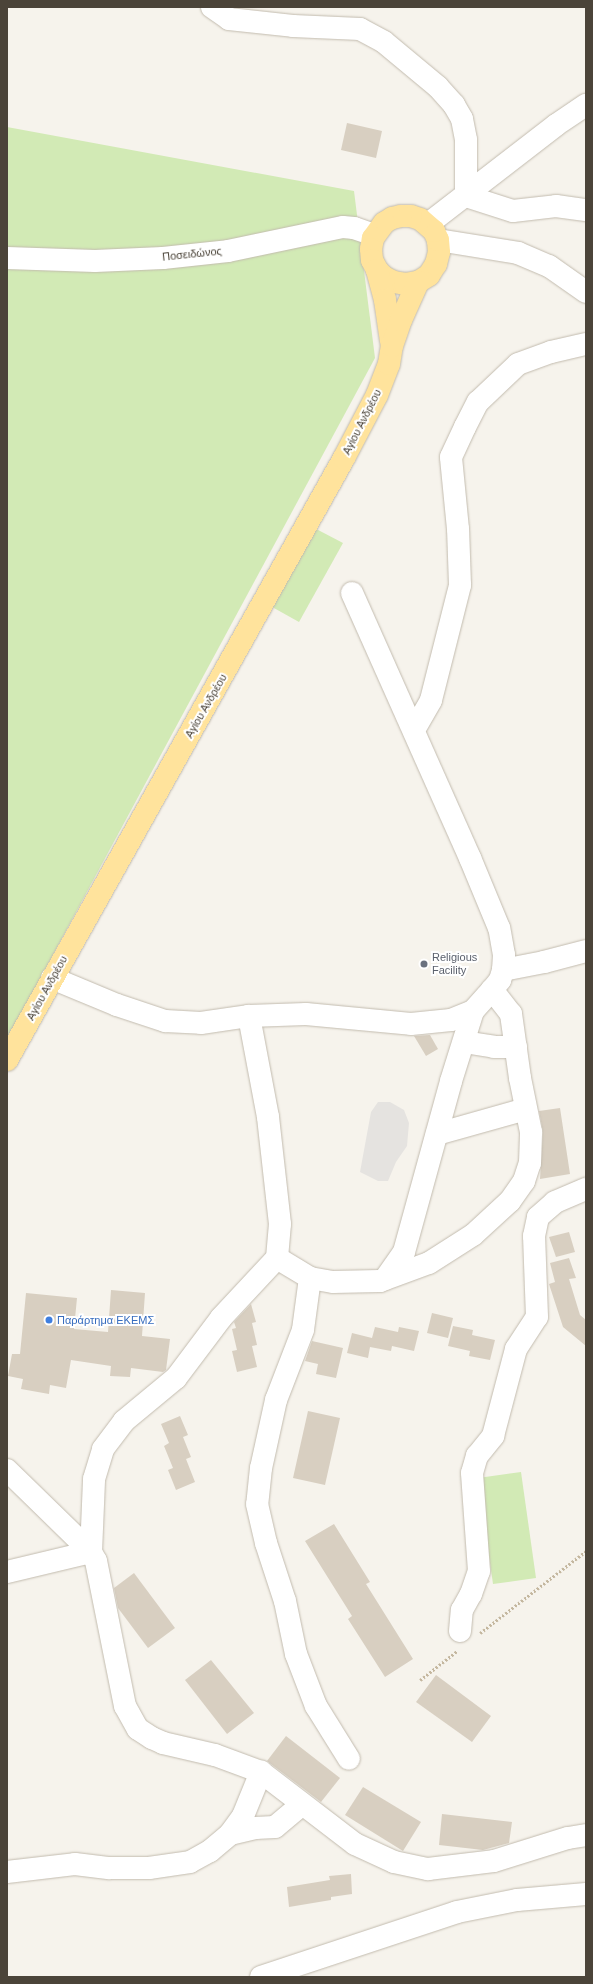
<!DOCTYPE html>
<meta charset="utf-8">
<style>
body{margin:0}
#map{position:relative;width:593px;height:1984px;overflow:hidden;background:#f6f3ec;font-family:Arial,sans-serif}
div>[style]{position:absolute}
.green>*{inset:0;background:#d2eab5}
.parking>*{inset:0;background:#e5e3e0}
.building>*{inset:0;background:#d8cfc1}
.path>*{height:2.5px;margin-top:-1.25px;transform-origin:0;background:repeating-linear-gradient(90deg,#c4b79f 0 2px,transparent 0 4px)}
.roads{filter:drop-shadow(0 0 1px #c2bbae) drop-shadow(0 0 1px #c2bbae)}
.minor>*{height:22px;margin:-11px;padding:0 11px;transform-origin:11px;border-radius:11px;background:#fff}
.major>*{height:22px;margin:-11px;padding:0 11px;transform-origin:11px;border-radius:11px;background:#ffe39c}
.dots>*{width:11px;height:11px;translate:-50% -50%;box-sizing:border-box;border:2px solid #fff;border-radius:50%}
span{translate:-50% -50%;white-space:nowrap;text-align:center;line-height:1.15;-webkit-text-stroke:4px #fff;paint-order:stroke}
.street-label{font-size:11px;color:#4b4439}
.worship-label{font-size:11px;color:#5b616d}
.left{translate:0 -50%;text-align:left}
.shop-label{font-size:11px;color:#366cbe}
.frame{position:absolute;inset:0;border:8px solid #4b4439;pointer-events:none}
</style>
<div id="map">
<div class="green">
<i style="clip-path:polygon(7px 127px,354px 191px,375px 358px,7px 1040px)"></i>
<i style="clip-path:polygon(299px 520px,343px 543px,299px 622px,256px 598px)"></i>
<i style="clip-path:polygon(521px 1472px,536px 1578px,493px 1584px,478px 1478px)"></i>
</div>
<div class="parking">
<i style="clip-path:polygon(378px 1102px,390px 1102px,404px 1110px,409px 1123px,407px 1146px,396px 1162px,388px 1181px,378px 1181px,360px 1172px,371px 1112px)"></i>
</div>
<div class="building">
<i style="clip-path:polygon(347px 123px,382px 131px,376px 158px,341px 150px)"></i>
<i style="clip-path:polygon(430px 1035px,438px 1049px,426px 1056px,414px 1036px)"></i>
<i style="clip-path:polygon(560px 1108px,570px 1174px,540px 1179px,543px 1132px,539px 1111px)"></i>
<i style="clip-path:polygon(569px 1232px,575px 1252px,556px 1257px,549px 1237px)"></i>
<i style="clip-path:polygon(569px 1258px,576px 1278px,569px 1279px,580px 1315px,586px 1320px,586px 1346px,563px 1327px,549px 1284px,555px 1282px,550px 1263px)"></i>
<i style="clip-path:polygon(111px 1290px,145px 1293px,142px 1336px,170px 1339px,166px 1370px,163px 1372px,131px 1368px,130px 1377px,110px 1376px,111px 1366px,71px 1360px,66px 1388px,50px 1385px,49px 1394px,21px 1389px,23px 1379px,8px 1376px,12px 1354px,20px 1354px,26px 1293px,77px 1298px,74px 1329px,108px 1332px)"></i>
<i style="clip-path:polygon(251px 1304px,256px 1322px,252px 1323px,257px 1345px,252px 1346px,257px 1367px,237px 1372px,232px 1351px,237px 1350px,232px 1329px,236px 1328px,234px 1322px)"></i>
<i style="clip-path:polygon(432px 1313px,453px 1318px,448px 1338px,427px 1333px)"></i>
<i style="clip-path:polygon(453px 1326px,473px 1330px,472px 1335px,495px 1340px,490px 1360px,469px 1356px,470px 1351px,448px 1346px)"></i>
<i style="clip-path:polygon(375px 1327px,398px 1332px,399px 1327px,419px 1331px,414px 1351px,392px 1346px,391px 1351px,370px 1347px,368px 1358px,347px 1353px,352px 1333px,372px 1338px)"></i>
<i style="clip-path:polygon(312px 1341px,343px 1348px,336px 1378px,316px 1374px,318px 1364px,305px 1361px)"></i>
<i style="clip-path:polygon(308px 1411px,340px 1418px,325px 1485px,293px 1478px)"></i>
<i style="clip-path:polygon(180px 1416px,188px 1435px,183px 1437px,191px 1457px,186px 1459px,195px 1482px,176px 1490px,168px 1470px,173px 1468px,164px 1446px,169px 1443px,161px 1424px)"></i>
<i style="clip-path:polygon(334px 1524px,370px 1582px,366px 1584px,413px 1659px,385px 1677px,348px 1619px,352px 1616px,305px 1541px)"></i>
<i style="clip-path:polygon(134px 1573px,175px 1628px,148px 1648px,118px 1608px,114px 1588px)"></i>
<i style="clip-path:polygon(211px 1660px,254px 1713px,227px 1734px,185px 1680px)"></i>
<i style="clip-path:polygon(436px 1675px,491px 1716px,472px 1742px,416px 1702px)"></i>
<i style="clip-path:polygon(286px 1736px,340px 1778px,321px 1802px,267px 1761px)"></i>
<i style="clip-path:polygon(363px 1787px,421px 1822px,403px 1851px,345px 1815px)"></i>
<i style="clip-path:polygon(442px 1814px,512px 1822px,509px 1843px,483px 1850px,439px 1845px)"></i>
<i style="clip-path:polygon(351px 1874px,352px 1894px,331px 1897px,331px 1900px,289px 1907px,287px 1887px,330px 1880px,329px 1876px)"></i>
</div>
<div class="path">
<i style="left:480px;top:1633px;width:134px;rotate:-37.7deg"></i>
<i style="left:420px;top:1680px;width:47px;rotate:-38.1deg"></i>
</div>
<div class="roads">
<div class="minor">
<i style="left:212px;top:7px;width:21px;rotate:35deg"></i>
<i style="left:229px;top:19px;width:64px;rotate:6.2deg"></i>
<i style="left:293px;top:26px;width:67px;rotate:2.6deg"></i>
<i style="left:360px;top:29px;width:27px;rotate:28deg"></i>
<i style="left:384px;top:42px;width:70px;rotate:39.8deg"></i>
<i style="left:438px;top:87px;width:24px;rotate:48deg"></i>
<i style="left:454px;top:105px;width:16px;rotate:60deg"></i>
<i style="left:462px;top:119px;width:21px;rotate:79deg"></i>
<i style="left:466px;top:140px;width:56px;rotate:90deg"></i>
<i style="left:466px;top:196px;width:49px;rotate:17.7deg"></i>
<i style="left:513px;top:211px;width:43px;rotate:-6.6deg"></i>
<i style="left:556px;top:206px;width:30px;rotate:8deg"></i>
<i style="left:428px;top:224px;width:162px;rotate:-37.7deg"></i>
<i style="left:556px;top:125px;width:36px;rotate:-34deg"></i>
<i style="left:438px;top:240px;width:81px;rotate:9.2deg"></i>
<i style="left:518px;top:253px;width:34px;rotate:23deg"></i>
<i style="left:549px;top:266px;width:45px;rotate:35.1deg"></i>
<i style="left:7px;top:258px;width:88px;rotate:2deg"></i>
<i style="left:95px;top:261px;width:68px;rotate:-2.5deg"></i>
<i style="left:163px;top:258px;width:65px;rotate:-6.1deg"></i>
<i style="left:228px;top:251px;width:117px;rotate:-11.8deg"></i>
<i style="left:343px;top:227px;width:11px;rotate:5deg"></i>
<i style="left:354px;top:228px;width:21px;rotate:19deg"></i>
<i style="left:414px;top:730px;width:34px;rotate:-60deg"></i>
<i style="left:431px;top:700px;width:119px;rotate:-75.8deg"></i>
<i style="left:460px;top:585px;width:56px;rotate:-92deg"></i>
<i style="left:458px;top:529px;width:72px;rotate:-95.6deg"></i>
<i style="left:451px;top:457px;width:33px;rotate:-65deg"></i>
<i style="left:465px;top:427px;width:28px;rotate:-63deg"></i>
<i style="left:478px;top:402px;width:55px;rotate:-43.5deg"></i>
<i style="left:518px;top:364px;width:35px;rotate:-20deg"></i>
<i style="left:551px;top:352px;width:36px;rotate:-13deg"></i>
<i style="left:503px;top:970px;width:42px;rotate:-11deg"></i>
<i style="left:544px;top:962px;width:43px;rotate:-14.7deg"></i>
<i style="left:52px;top:978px;width:70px;rotate:22.6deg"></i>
<i style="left:117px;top:1005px;width:51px;rotate:18.4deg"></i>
<i style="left:165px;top:1021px;width:36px;rotate:3deg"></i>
<i style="left:201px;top:1023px;width:49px;rotate:-8.3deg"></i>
<i style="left:249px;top:1016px;width:57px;rotate:-2deg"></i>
<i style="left:306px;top:1014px;width:105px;rotate:5.4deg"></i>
<i style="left:411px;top:1024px;width:40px;rotate:-5.7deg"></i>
<i style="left:451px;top:1020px;width:24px;rotate:-22deg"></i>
<i style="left:473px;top:1011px;width:28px;rotate:-48deg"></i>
<i style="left:492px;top:990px;width:13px;rotate:-51deg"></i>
<i style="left:500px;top:980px;width:10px;rotate:-73deg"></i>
<i style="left:503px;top:970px;width:15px;rotate:-86deg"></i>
<i style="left:504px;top:955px;width:27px;rotate:-100deg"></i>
<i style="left:499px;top:928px;width:76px;rotate:-112.5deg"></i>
<i style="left:470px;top:858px;width:290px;rotate:-114deg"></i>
<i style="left:464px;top:1042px;width:30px;rotate:9deg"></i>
<i style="left:494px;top:1047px;width:22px"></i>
<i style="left:437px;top:1134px;width:92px;rotate:-15.7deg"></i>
<i style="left:277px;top:1258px;width:39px;rotate:31deg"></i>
<i style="left:310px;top:1278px;width:23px;rotate:10deg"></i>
<i style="left:333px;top:1282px;width:47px;rotate:-1.2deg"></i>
<i style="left:380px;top:1281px;width:52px;rotate:-20.2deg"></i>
<i style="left:429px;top:1263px;width:52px;rotate:-32.5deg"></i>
<i style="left:473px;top:1235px;width:50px;rotate:-42.6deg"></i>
<i style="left:510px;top:1201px;width:24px;rotate:-55deg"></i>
<i style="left:524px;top:1181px;width:19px;rotate:-72deg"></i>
<i style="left:530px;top:1163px;width:31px;rotate:-88deg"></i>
<i style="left:531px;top:1132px;width:55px;rotate:-101.5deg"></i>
<i style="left:520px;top:1078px;width:65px;rotate:-98deg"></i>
<i style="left:511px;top:1014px;width:31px;rotate:-128deg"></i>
<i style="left:310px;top:1278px;width:52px;rotate:97.7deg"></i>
<i style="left:303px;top:1330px;width:75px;rotate:111.1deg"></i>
<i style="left:276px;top:1400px;width:70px;rotate:102.4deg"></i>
<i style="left:261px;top:1468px;width:36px;rotate:96deg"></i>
<i style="left:257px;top:1504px;width:40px;rotate:77deg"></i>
<i style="left:266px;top:1543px;width:61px;rotate:71.9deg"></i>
<i style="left:285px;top:1601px;width:54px;rotate:78.3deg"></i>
<i style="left:296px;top:1654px;width:56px;rotate:69deg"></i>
<i style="left:316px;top:1706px;width:62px;rotate:58.1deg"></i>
<i style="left:385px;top:1279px;width:33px;rotate:-55deg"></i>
<i style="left:404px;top:1252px;width:177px;rotate:-74.6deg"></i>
<i style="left:451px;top:1081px;width:73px;rotate:-72.6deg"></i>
<i style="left:7px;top:1470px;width:117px;rotate:44.3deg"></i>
<i style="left:91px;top:1552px;width:10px;rotate:61deg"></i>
<i style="left:96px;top:1561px;width:148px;rotate:78.7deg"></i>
<i style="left:125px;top:1706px;width:26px;rotate:61deg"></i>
<i style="left:138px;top:1729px;width:17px;rotate:33deg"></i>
<i style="left:152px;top:1738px;width:12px;rotate:24deg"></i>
<i style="left:163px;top:1743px;width:53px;rotate:13deg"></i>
<i style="left:215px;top:1755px;width:49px;rotate:20.3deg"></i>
<i style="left:261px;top:1772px;width:118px;rotate:37.5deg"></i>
<i style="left:355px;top:1844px;width:43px;rotate:24.8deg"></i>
<i style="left:394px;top:1862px;width:35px;rotate:12deg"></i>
<i style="left:428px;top:1869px;width:66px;rotate:-6.9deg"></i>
<i style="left:494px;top:1861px;width:77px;rotate:-17.3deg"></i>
<i style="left:568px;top:1838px;width:18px;rotate:-9deg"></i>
<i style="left:7px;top:1572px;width:86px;rotate:-13.4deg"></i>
<i style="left:91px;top:1552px;width:73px;rotate:-87.6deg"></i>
<i style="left:94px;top:1479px;width:31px;rotate:-73deg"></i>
<i style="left:103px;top:1449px;width:35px;rotate:-53deg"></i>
<i style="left:124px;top:1421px;width:67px;rotate:-39.6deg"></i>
<i style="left:176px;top:1378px;width:75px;rotate:-53.1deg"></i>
<i style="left:221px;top:1318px;width:82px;rotate:-47deg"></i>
<i style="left:277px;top:1258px;width:34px;rotate:-85deg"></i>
<i style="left:280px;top:1224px;width:108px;rotate:-96.4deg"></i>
<i style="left:268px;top:1117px;width:103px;rotate:-100.7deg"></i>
<i style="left:460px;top:1631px;width:21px;rotate:-85deg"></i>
<i style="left:462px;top:1610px;width:18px;rotate:-61deg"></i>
<i style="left:471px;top:1594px;width:24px;rotate:-71deg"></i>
<i style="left:479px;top:1571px;width:98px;rotate:-94.1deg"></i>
<i style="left:472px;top:1473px;width:18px;rotate:-74deg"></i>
<i style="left:477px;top:1456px;width:26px;rotate:-51deg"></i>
<i style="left:493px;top:1436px;width:90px;rotate:-75.2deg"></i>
<i style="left:516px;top:1349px;width:38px;rotate:-57deg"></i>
<i style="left:537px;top:1317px;width:81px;rotate:-92.1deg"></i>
<i style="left:534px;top:1236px;width:19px;rotate:-78deg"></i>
<i style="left:538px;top:1217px;width:23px;rotate:-41deg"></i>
<i style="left:555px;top:1202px;width:34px;rotate:-23deg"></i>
<i style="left:230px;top:1834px;width:26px;rotate:-13deg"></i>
<i style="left:255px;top:1828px;width:20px;rotate:-3deg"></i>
<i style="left:275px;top:1827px;width:35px;rotate:-40deg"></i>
<i style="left:7px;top:1872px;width:68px;rotate:-6.7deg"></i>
<i style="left:75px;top:1864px;width:35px;rotate:7deg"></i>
<i style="left:110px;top:1868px;width:39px"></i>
<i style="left:149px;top:1868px;width:41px;rotate:-8.3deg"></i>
<i style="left:190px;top:1862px;width:23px;rotate:-29deg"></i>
<i style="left:210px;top:1851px;width:26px;rotate:-40deg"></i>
<i style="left:230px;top:1834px;width:22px;rotate:-54deg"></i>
<i style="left:243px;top:1816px;width:48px;rotate:-67.8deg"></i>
<i style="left:261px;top:1977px;width:206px;rotate:-18.3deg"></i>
<i style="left:457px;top:1912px;width:61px;rotate:-11.3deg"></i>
<i style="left:517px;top:1900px;width:69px;rotate:-5deg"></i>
</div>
<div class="major">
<i style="left:377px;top:270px;width:10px;rotate:45deg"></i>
<i style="left:384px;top:277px;width:11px;rotate:27deg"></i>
<i style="left:394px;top:282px;width:11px;rotate:10deg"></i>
<i style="left:405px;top:284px;width:13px;rotate:-9deg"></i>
<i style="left:418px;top:282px;width:13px;rotate:-32deg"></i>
<i style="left:429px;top:275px;width:13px;rotate:-58deg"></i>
<i style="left:436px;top:264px;width:12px;rotate:-76deg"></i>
<i style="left:439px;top:252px;width:12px;rotate:-95deg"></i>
<i style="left:438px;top:240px;width:10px;rotate:-114deg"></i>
<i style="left:434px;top:231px;width:18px;rotate:-139deg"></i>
<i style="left:420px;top:219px;width:9px;rotate:-162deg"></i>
<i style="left:411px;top:216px;width:10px;rotate:180deg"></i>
<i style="left:401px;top:216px;width:9px;rotate:167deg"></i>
<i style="left:392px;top:218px;width:9px;rotate:148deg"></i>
<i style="left:384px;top:223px;width:19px;rotate:126deg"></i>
<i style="left:373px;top:238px;width:11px;rotate:100deg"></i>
<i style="left:371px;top:249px;width:11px;rotate:85deg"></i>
<i style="left:372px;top:260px;width:11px;rotate:63deg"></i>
<i style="left:377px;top:270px;width:31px;rotate:75deg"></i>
<i style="left:385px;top:300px;width:41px;rotate:81.7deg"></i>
<i style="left:7px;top:1060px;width:690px;rotate:-60.76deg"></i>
<i style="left:344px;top:458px;width:71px;rotate:-62.4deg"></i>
<i style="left:377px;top:395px;width:33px;rotate:-69deg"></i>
<i style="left:389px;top:364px;width:18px;rotate:-81deg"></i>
<i style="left:392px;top:346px;width:28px;rotate:-71deg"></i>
<i style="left:401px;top:320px;width:42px;rotate:-65.9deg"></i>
</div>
</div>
<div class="dots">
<i style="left:424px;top:964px;background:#6b7280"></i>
<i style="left:49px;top:1320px;background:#3f7fe0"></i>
</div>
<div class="street-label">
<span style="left:192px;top:254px;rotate:-6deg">Ποσειδώνος</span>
<span style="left:362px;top:422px;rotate:-63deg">Αγίου Ανδρέου</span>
<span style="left:206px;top:706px;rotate:-60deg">Αγίου Ανδρέου</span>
<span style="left:47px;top:988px;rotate:-61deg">Αγίου Ανδρέου</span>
</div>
<div class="worship-label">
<span class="left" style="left:432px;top:964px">Religious<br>Facility</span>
</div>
<div class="shop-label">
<span class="left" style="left:57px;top:1320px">Παράρτημα ΕΚΕΜΣ</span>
</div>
<div class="frame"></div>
</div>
